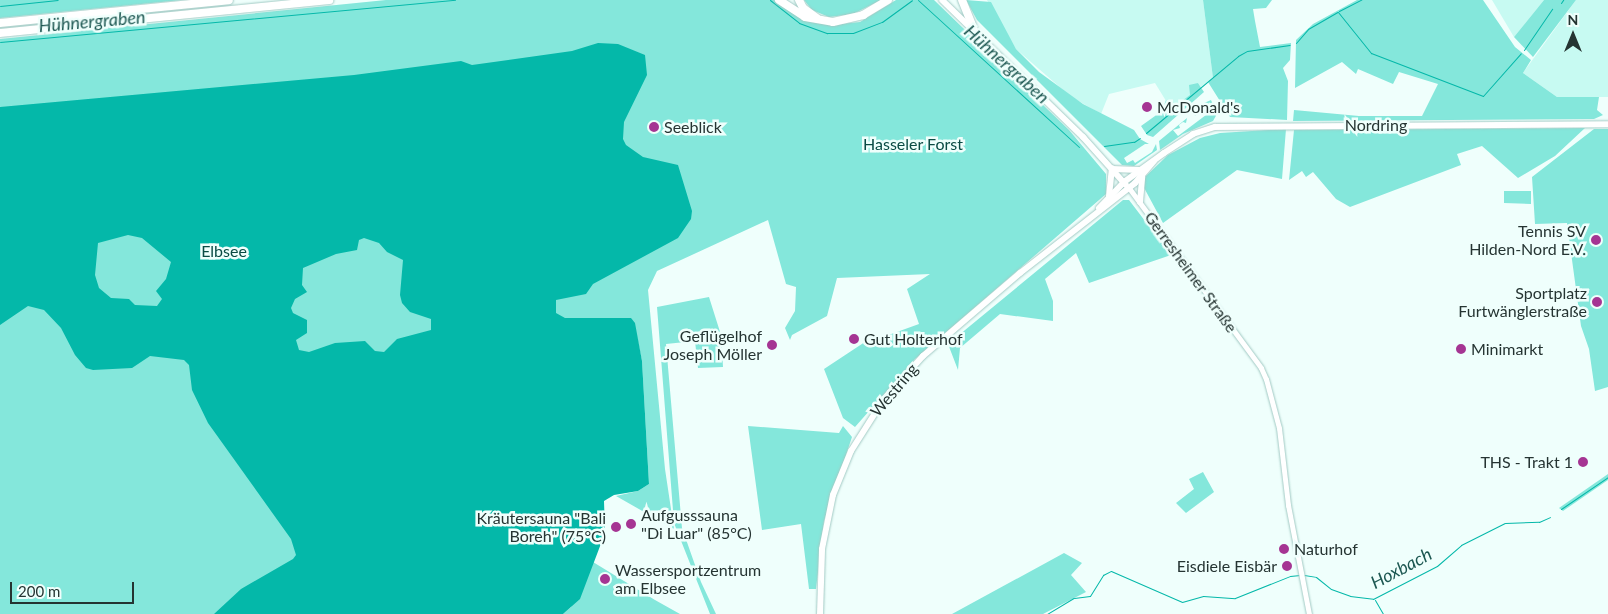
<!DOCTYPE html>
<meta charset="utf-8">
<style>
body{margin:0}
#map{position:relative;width:1608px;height:614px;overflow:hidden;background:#effffc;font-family:Lato,sans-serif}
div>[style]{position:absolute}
.built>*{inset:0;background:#c7faf2}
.green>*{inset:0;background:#84e7db}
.water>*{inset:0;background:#04b8a9}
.stream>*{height:1px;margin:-0.5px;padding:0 0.5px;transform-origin:0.5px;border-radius:0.5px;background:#04b8a9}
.roads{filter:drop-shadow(0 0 1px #a2cac4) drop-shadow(0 0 1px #a2cac4)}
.minor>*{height:5px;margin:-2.5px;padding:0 2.5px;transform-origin:2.5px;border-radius:2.5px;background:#fff}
.major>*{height:6px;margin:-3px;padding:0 3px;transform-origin:3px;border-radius:3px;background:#fff}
.highway>*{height:8px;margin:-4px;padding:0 4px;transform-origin:4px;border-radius:4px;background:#fff}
.dots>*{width:14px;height:14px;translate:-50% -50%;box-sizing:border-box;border:2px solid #effffc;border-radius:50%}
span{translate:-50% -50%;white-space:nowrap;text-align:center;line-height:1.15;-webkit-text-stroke:5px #effffc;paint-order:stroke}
.poi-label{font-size:16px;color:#253432}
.left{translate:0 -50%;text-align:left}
.right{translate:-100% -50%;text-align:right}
.street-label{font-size:16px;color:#253432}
.park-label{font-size:16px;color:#0a4b44}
.water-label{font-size:18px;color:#1d5852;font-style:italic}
.north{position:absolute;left:1548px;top:10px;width:50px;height:50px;-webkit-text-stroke:4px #effffc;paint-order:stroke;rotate:0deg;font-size:14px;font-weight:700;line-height:20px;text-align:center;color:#253432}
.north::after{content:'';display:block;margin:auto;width:18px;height:22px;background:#253432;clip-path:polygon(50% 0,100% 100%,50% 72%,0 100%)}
.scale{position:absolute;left:10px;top:582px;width:124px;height:22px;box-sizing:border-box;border:2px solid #253432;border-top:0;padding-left:6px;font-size:15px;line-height:18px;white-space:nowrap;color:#253432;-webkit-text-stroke:4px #effffc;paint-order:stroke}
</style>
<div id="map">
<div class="built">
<i style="clip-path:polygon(987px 0,1203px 0,1213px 78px,1201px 87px,1198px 83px,1191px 95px,1171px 109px,1155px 83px,1109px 94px,1101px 114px,1070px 96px,1016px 49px)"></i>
<i style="clip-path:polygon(1492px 0,1544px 0,1514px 37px)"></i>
<i style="clip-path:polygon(1576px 0,1608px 0,1608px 97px,1557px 97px,1523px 73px)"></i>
</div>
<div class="green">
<i style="clip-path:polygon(0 0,182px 0,0 18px)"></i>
<i style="clip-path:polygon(386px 0,775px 0,803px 18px,830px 25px,860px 22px,896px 0,934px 0,1069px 130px,1106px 174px,1106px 194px,915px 359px,855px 427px,843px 418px,824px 369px,874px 336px,883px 337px,919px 324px,907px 289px,930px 274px,837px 278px,827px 316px,792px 335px,790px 340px,785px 328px,795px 311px,796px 287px,786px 284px,768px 220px,657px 271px,648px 290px,665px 469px,674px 529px,616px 496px,638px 491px,649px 484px,642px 361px,634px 323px,366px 614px,0 614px,0 39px)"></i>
<i style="clip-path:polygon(804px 0,881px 0,853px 14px,829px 17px,812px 10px)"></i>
<i style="clip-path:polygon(966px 0,991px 2px,1016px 49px,1039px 72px,1083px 104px,1134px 130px,1140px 139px,1149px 144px,1145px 144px,1124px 158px,1127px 163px,1133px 160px,1135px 163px,1152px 152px,1156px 144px,1157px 150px,1134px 166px,1122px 165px,977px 20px)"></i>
<i style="clip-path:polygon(1203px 0,1272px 0,1266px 8px,1253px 9px,1255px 21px,1260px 47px,1291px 43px,1290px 60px,1283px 68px,1288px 81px,1287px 120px,1230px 117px,1208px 82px,1213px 78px)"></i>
<i style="clip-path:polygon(1357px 0,1483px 0,1515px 47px,1531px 60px,1523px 73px,1557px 97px,1599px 97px,1597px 110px,1603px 115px,1594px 119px,1293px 121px,1294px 110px,1359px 116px,1422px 116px,1438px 84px,1399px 72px,1393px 84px,1358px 69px,1356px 74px,1342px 62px,1295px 88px,1296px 40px,1313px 24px)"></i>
<i style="clip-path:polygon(1544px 0,1576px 0,1533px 57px,1514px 37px)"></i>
<i style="clip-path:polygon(1198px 83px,1204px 92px,1153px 137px,1147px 135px,1141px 126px,1162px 111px,1166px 100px,1171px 109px,1190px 95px,1189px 85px)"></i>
<i style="clip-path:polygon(1211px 100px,1217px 114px,1213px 121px,1183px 134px,1160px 150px,1159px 141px,1187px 118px,1186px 123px,1183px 122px,1179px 125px,1180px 128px,1173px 130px,1178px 136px,1214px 109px,1209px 102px,1208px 106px,1205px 104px,1194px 113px,1196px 116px,1193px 114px,1193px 113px,1202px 104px)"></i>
<i style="clip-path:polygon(1585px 128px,1555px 156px,1518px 178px,1482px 146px,1457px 154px,1461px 165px,1350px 207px,1336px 199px,1313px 172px,1306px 177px,1302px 171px,1289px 180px,1294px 130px)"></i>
<i style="clip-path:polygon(1286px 129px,1282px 179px,1237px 170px,1163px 223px,1142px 184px,1146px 176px,1168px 155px,1200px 138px,1220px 133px)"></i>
<i style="clip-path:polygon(1594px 129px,1608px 129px,1608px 387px,1595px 391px,1589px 349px,1581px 326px,1567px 223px,1535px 224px,1532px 177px)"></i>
<i style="clip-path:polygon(1504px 191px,1531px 191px,1531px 204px,1504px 203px)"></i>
<i style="clip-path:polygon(1123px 200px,1129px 200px,1171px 255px,1089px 283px,1076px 253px,1045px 279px,1053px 301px,1053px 321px,1000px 314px,960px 348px,958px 370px,948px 344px)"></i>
<i style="clip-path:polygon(709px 297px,721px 335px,723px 367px,698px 368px,695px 341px,666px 344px,682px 528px,701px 582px,716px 614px,710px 614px,674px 523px,657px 307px)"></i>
<i style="clip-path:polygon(748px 426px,839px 433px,843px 426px,852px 437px,824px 521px,816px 589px,809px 589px,801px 524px,762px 530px)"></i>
<i style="clip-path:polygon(1203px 472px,1214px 492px,1186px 513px,1176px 503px,1194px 489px,1189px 479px)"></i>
<i style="clip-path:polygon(1608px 474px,1608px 480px,1563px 511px,1559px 508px)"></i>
<i style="clip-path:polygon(1064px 553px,1082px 563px,1071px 575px,1086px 592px,1043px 614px,952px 614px)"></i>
<i style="clip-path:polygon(593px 562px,655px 600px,680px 614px,563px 614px,571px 607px)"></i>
</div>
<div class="water">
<i style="clip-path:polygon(evenodd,598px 43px,618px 44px,645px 55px,647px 75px,624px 122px,623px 139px,626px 145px,643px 157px,678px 165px,692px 211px,691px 219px,678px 238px,593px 284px,586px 294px,556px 300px,556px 313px,565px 318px,631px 318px,635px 323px,642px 361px,649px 484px,638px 491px,614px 495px,604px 501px,605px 533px,580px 599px,563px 614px,214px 614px,241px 589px,293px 559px,296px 555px,291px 539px,208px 423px,192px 390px,189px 365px,184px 360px,150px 356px,132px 368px,93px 370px,86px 368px,75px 355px,61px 328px,44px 310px,28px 306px,0 325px,0 107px,354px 75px,461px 61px,472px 65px,572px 51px,598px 43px,128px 235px,142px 238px,171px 262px,166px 279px,156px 291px,162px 299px,157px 306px,135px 305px,129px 299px,111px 298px,99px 288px,95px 275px,98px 243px,128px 235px,598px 43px,364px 238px,379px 243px,387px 252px,403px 260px,400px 295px,402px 303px,410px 312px,431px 319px,431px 330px,397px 339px,384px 352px,375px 351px,365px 341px,335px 343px,309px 352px,299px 350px,296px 340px,307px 333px,307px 320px,293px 313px,291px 308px,295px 299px,307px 292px,302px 285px,303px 268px,336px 254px,357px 250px,359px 240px,364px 238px)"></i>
</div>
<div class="stream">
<i style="left:770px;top:0;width:37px;rotate:38deg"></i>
<i style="left:799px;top:23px;width:30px;rotate:20deg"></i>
<i style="left:827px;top:33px;width:26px"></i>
<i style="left:853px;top:33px;width:31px;rotate:-21deg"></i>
<i style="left:882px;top:22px;width:37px;rotate:-36deg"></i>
<i style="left:918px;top:0;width:218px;rotate:42.4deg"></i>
<i style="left:1561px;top:3px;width:4px;rotate:-56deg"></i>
<i style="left:0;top:6px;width:58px;rotate:-5.9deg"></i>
<i style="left:1339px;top:11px;width:25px;rotate:-27deg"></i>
<i style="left:0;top:42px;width:457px;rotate:-5.3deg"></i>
<i style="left:1296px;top:43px;width:18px;rotate:-49deg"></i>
<i style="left:1308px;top:29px;width:34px;rotate:-30deg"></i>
<i style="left:1338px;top:12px;width:53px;rotate:51.2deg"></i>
<i style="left:1371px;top:53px;width:120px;rotate:21deg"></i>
<i style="left:1483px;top:96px;width:57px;rotate:-48.5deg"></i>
<i style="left:1524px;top:50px;width:50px;rotate:-55.7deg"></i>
<i style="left:1146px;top:133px;width:120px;rotate:-39.9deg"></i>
<i style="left:1238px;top:56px;width:10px;rotate:-29deg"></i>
<i style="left:1247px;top:51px;width:43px;rotate:-7.9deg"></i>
<i style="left:1104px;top:146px;width:30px;rotate:-8deg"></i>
<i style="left:1134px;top:142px;width:7px;rotate:-34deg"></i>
<i style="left:1561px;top:509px;width:57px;rotate:-34.2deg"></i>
<i style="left:1304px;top:575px;width:12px;rotate:9deg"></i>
<i style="left:1316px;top:577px;width:19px;rotate:39deg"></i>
<i style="left:1331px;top:589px;width:20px;rotate:20deg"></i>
<i style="left:1350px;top:596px;width:23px;rotate:7deg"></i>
<i style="left:1373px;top:599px;width:72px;rotate:-27.3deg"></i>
<i style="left:1437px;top:566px;width:32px;rotate:-41deg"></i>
<i style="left:1461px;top:545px;width:49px;rotate:-26.6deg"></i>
<i style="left:1505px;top:523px;width:34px;rotate:-2deg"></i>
<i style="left:1539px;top:522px;width:12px;rotate:-24deg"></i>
<i style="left:1375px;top:600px;width:16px;rotate:60deg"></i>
<i style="left:1047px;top:614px;width:31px;rotate:-31deg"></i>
<i style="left:1074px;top:598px;width:16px;rotate:-7deg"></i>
<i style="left:1090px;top:596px;width:25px;rotate:-58deg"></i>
<i style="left:1103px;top:575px;width:9px;rotate:-27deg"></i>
<i style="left:1111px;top:571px;width:77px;rotate:23.6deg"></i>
<i style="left:1182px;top:602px;width:22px;rotate:-16deg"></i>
<i style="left:1203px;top:596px;width:32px;rotate:4deg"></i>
<i style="left:1235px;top:598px;width:59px;rotate:-21.8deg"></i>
<i style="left:1290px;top:576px;width:10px;rotate:-6deg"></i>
</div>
<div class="roads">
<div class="minor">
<i style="left:1129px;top:188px;width:223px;rotate:53.7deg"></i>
<i style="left:1261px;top:368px;width:12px;rotate:66deg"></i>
<i style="left:1266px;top:379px;width:51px;rotate:75.1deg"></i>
<i style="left:1279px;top:428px;width:78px;rotate:83.3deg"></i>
<i style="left:1288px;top:505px;width:111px;rotate:79.1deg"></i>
</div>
<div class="major">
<i style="left:942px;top:0;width:197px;rotate:44.2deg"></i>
<i style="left:1083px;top:137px;width:64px;rotate:48.1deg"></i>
<i style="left:1112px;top:169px;width:27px;rotate:2deg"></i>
<i style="left:1109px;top:196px;width:28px;rotate:-84deg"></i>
<i style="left:1140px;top:202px;width:25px;rotate:-85deg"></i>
<i style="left:1099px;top:208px;width:36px;rotate:-46deg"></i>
<i style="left:1124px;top:182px;width:49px;rotate:-35.9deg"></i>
<i style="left:1164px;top:153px;width:35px;rotate:-33deg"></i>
<i style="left:1193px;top:134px;width:23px;rotate:-18deg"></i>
<i style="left:1215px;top:127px;width:393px;rotate:-0.4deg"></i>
<i style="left:820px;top:614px;width:65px;rotate:-88.2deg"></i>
<i style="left:822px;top:549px;width:55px;rotate:-78.5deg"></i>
<i style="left:833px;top:495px;width:48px;rotate:-67.8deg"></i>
<i style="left:851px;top:451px;width:62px;rotate:-57.6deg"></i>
<i style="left:884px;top:399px;width:58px;rotate:-47.8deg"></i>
<i style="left:923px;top:356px;width:128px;rotate:-40.6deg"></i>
<i style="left:1020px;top:273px;width:146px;rotate:-38deg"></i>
<i style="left:1135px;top:183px;width:29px;rotate:-49deg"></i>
</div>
<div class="highway">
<i style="left:779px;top:0;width:31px;rotate:33deg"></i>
<i style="left:805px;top:17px;width:28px;rotate:10deg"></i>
<i style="left:833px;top:22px;width:31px;rotate:-13deg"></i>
<i style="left:863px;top:15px;width:29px;rotate:-31deg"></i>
<i style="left:799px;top:0;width:9px;rotate:63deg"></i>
<i style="left:803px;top:8px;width:17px;rotate:36deg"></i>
<i style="left:962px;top:0;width:35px;rotate:68deg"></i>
<i style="left:0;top:23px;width:230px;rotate:-5.7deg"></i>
<i style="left:0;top:33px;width:331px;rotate:-5.7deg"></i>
</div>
</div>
<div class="dots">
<i style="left:1147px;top:107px;background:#a53593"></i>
<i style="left:654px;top:127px;background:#a53593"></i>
<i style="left:1596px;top:240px;background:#a53593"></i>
<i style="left:1597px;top:302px;background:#a53593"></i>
<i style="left:854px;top:339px;background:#a53593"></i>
<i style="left:772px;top:345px;background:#a53593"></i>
<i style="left:1461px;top:349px;background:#a53593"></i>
<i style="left:1583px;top:462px;background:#a53593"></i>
<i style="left:631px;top:524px;background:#a53593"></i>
<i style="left:616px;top:527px;background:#a53593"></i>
<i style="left:1284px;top:549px;background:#a53593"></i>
<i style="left:1287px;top:566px;background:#a53593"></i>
<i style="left:605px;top:579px;background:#a53593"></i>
</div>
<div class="poi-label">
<span class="left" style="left:1157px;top:107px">McDonald's</span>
<span class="left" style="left:664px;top:127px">Seeblick</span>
<span class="right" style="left:1586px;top:240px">Tennis SV<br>Hilden-Nord E.V.</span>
<span class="right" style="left:1587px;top:302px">Sportplatz<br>Furtwänglerstraße</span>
<span class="right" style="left:762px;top:345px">Geflügelhof<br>Joseph Möller</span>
<span class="left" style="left:864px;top:339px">Gut Holterhof</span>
<span class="left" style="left:1471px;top:349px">Minimarkt</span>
<span class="right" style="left:1573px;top:462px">THS - Trakt 1</span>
<span class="left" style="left:641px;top:524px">Aufgusssauna<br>"Di Luar" (85°C)</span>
<span class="right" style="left:606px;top:527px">Kräutersauna "Bali<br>Boreh" (75°C)</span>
<span class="left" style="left:1294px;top:549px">Naturhof</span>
<span class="right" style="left:1277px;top:566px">Eisdiele Eisbär</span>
<span class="left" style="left:615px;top:579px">Wassersportzentrum<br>am Elbsee</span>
</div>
<div class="street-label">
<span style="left:1376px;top:125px">Nordring</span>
<span style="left:1191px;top:272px;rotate:54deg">Gerresheimer Straße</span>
<span style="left:894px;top:390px;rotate:-50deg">Westring</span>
</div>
<div class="park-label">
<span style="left:913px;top:144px">Hasseler Forst</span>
<span style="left:224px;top:251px">Elbsee</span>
</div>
<div class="water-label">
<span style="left:92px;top:21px;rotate:-5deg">Hühnergraben</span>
<span style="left:1007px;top:64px;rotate:42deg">Hühnergraben</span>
<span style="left:1401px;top:568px;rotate:-28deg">Hoxbach</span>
</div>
<div class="north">N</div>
<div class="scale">200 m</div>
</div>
